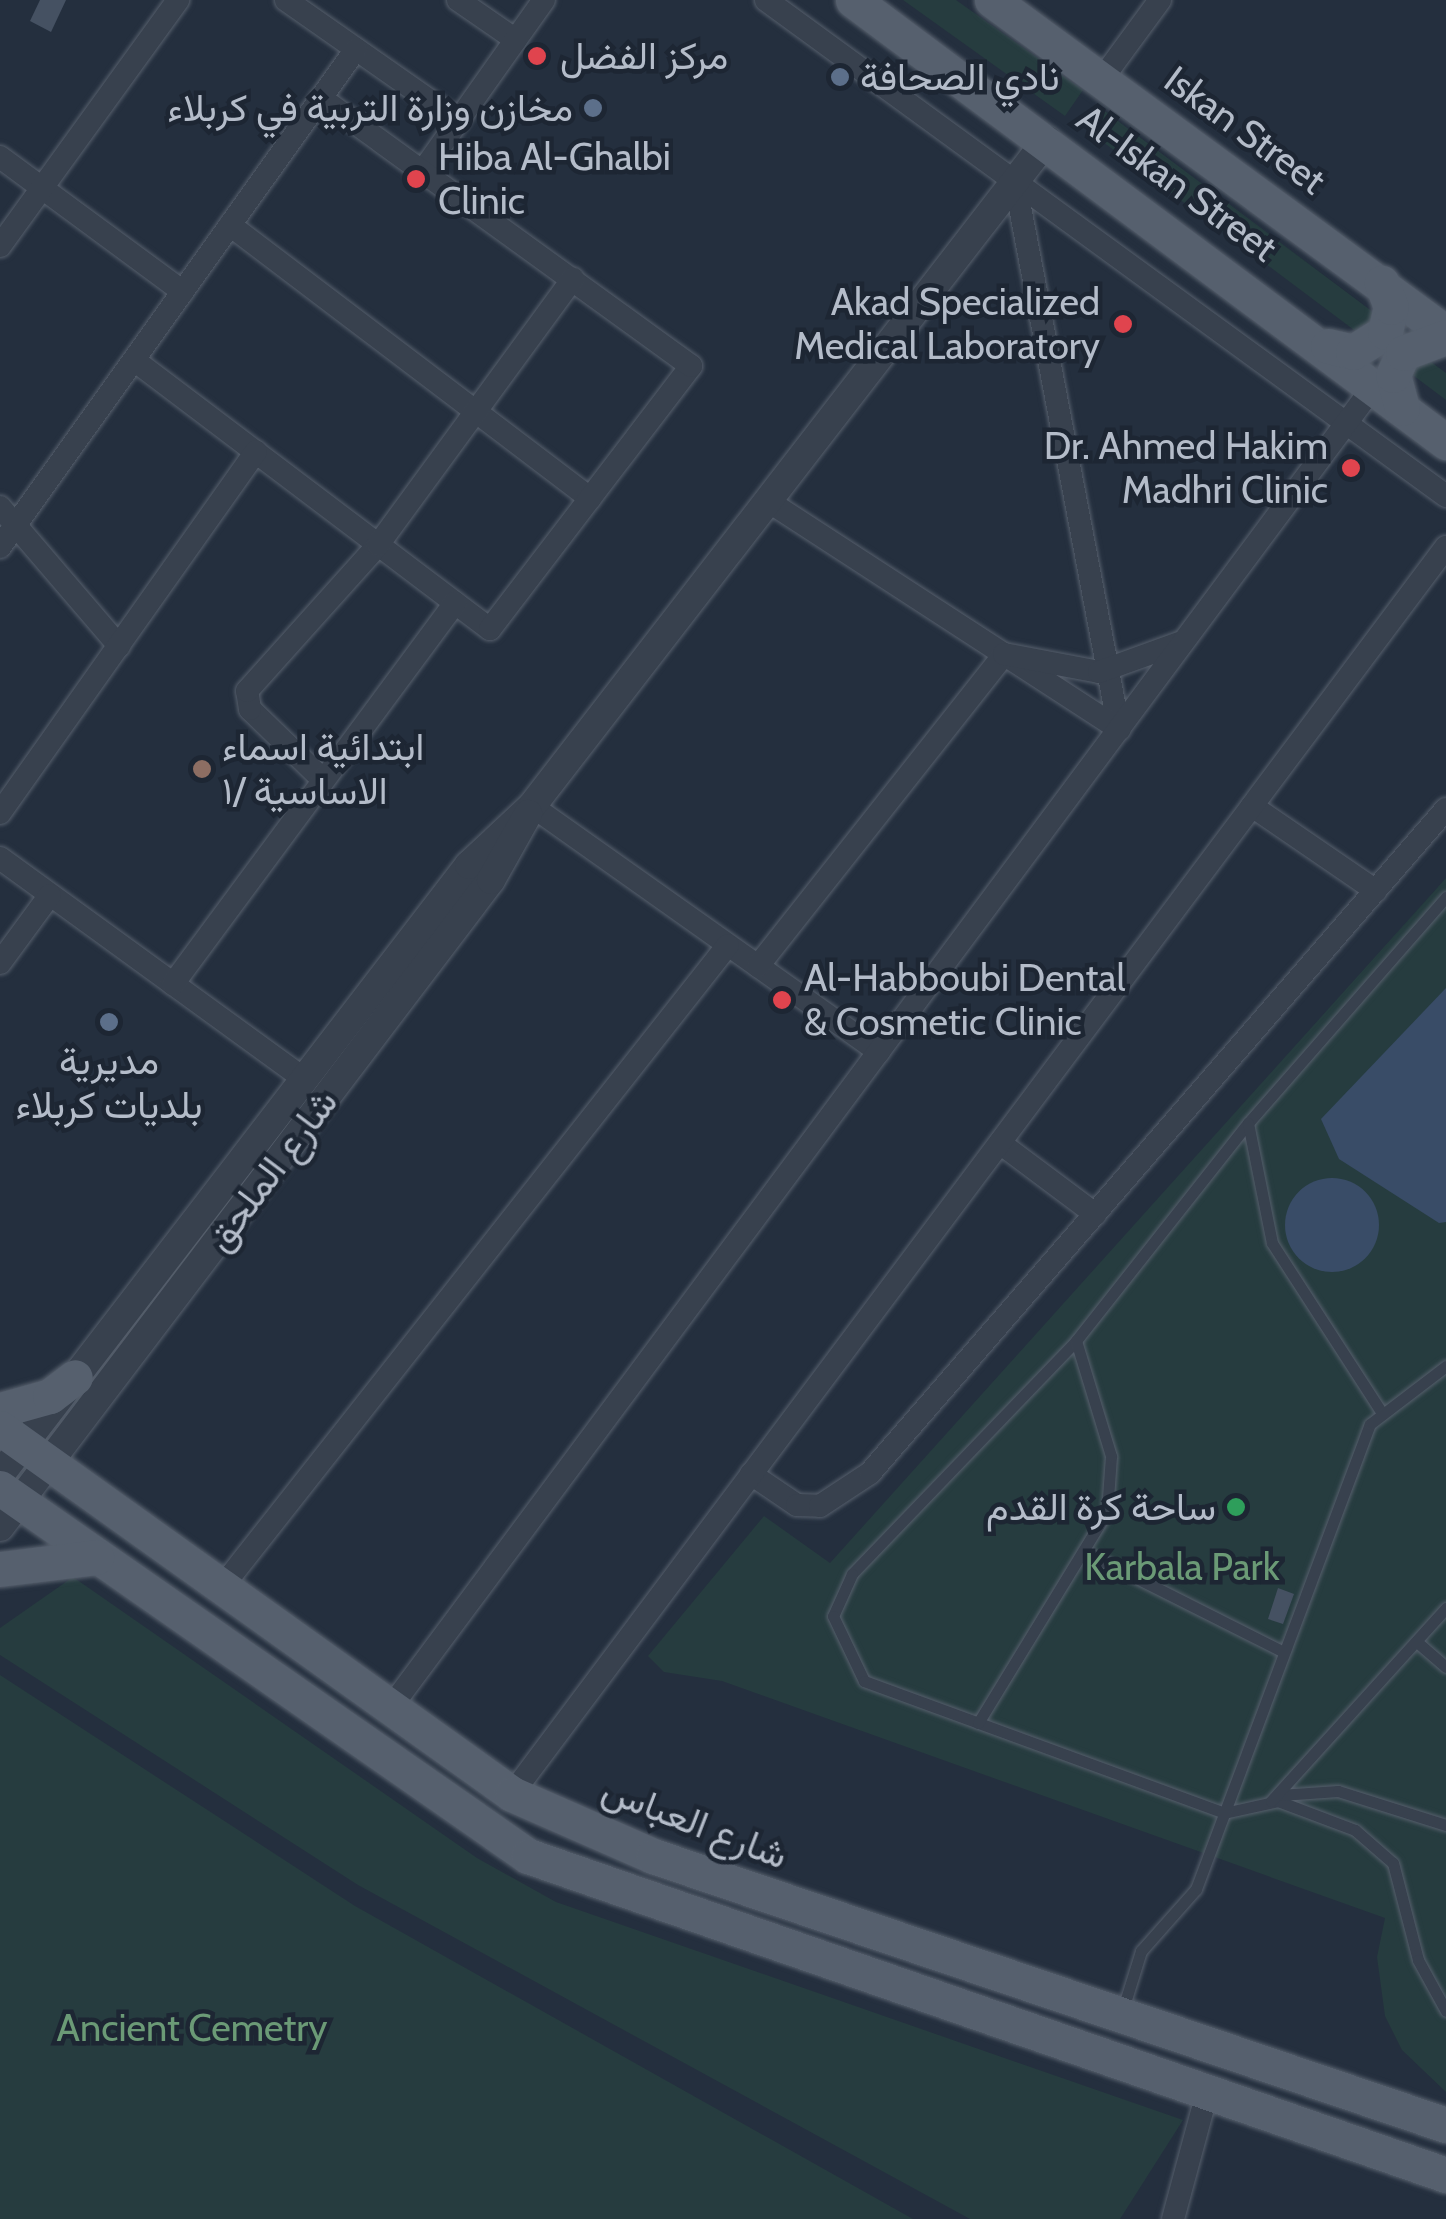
<!DOCTYPE html>
<meta charset="utf-8">
<style>
body{margin:0}
#map{position:relative;width:1446px;height:2219px;overflow:hidden;background:#242f3e;font-family:Cabin,Vazirmatn,sans-serif}
div>[style]{position:absolute}
.green>*{inset:0;background:#263c3f}
.water>*{inset:0;background:#394c67}
.round{border-radius:50%}
.building>*{inset:0;background:#455162}
.roads{filter:drop-shadow(0 0 2px #565f6c) drop-shadow(0 0 2px #565f6c)}
.service>*{height:11px;margin:-5.5px;padding:0 5.5px;transform-origin:5.5px;border-radius:5.5px;background:#38414e}
.minor>*{height:22px;margin:-11px;padding:0 11px;transform-origin:11px;border-radius:11px;background:#38414e}
.tertiary>*{height:28px;margin:-14px;padding:0 14px;transform-origin:14px;border-radius:14px;background:#38414e}
.primary>*{height:35px;margin:-17.5px;padding:0 17.5px;transform-origin:17.5px;border-radius:17.5px;background:#56606e}
.dots>*{width:28px;height:28px;translate:-50% -50%;box-sizing:border-box;border:5px solid #1d2633;border-radius:50%}
span{translate:-50% -50%;white-space:nowrap;text-align:center;line-height:1.15;-webkit-text-stroke:9px #1d2633;paint-order:stroke}
.poi-label{font-size:38px;color:#b4bcc9}
.left{translate:0 -50%;text-align:left}
.right{translate:-100% -50%;text-align:right}
.street-label{font-size:38px;color:#b4bcc9}
.park-label{font-size:38px;color:#6b9a76}
</style>
<div id="map">
<div class="green">
<i style="clip-path:polygon(903px 0,956px 0,1083px 90px,1065px 116px)"></i>
<i style="clip-path:polygon(1102px 109px,1393px 327px,1378px 348px,1087px 130px)"></i>
<i style="clip-path:polygon(1423px 356px,1446px 373px,1446px 400px,1410px 373px)"></i>
<i style="clip-path:polygon(1446px 878px,1446px 2092px,1402px 2050px,1385px 2016px,1377px 1957px,1385px 1918px,722px 1681px,664px 1672px,648px 1656px,764px 1516px,830px 1563px)"></i>
<i style="clip-path:polygon(73px 1577px,477px 1858px,556px 1902px,1183px 2120px,1120px 2219px,970px 2219px,358px 1885px,0 1655px,0 1628px)"></i>
<i style="clip-path:polygon(0 1675px,355px 1906px,913px 2219px,0 2219px)"></i>
</div>
<div class="water">
<i style="clip-path:polygon(1446px 988px,1446px 1222px,1439px 1223px,1339px 1159px,1321px 1119px)"></i>
<i class="round" style="left:1285px;top:1178px;width:94px;height:94px"></i>
</div>
<div class="building">
<i style="clip-path:polygon(40px 0,66px 0,51px 32px,30px 21px)"></i>
<i style="clip-path:polygon(1278px 1588px,1294px 1594px,1283px 1624px,1268px 1619px)"></i>
</div>
<div class="roads">
<div class="service">
<i style="left:1446px;top:897px;width:300px;rotate:131.2deg"></i>
<i style="left:1248px;top:1123px;width:278px;rotate:128.3deg"></i>
<i style="left:1076px;top:1341px;width:323px;rotate:133.9deg"></i>
<i style="left:852px;top:1574px;width:46px;rotate:114.3deg"></i>
<i style="left:833px;top:1616px;width:72px;rotate:64.5deg"></i>
<i style="left:864px;top:1681px;width:383px;rotate:20.1deg"></i>
<i style="left:1224px;top:1813px;width:55px;rotate:-12.5deg"></i>
<i style="left:1278px;top:1801px;width:82px;rotate:20.6deg"></i>
<i style="left:1355px;top:1830px;width:50px;rotate:41deg"></i>
<i style="left:1393px;top:1863px;width:100px;rotate:75.5deg"></i>
<i style="left:1418px;top:1960px;width:58px;rotate:61.2deg"></i>
<i style="left:1248px;top:1123px;width:122px;rotate:78.7deg"></i>
<i style="left:1272px;top:1243px;width:199px;rotate:57.1deg"></i>
<i style="left:1087px;top:1553px;width:220px;rotate:26.7deg"></i>
<i style="left:1417px;top:1642px;width:38px;rotate:41deg"></i>
<i style="left:978px;top:1723px;width:247px;rotate:-58.6deg"></i>
<i style="left:1107px;top:1512px;width:56px;rotate:-85.9deg"></i>
<i style="left:1111px;top:1456px;width:120px;rotate:-106.9deg"></i>
<i style="left:1280px;top:1795px;width:58px;rotate:-3.9deg"></i>
<i style="left:1338px;top:1791px;width:113px;rotate:17.5deg"></i>
<i style="left:1271px;top:1801px;width:261px;rotate:-47.8deg"></i>
<i style="left:1122px;top:2012px;width:64px;rotate:-72.7deg"></i>
<i style="left:1141px;top:1951px;width:83px;rotate:-48.4deg"></i>
<i style="left:1196px;top:1889px;width:496px;rotate:-69.5deg"></i>
<i style="left:1370px;top:1424px;width:96px;rotate:-37.3deg"></i>
</div>
<div class="minor">
<i style="left:286px;top:0;width:211px;rotate:35deg"></i>
<i style="left:458px;top:0;width:70px;rotate:34.6deg"></i>
<i style="left:766px;top:0;width:842px;rotate:36.11deg"></i>
<i style="left:1102px;top:79px;width:98px;rotate:-53.7deg"></i>
<i style="left:0;top:157px;width:227px;rotate:36.4deg"></i>
<i style="left:422px;top:172px;width:211px;rotate:-54.7deg"></i>
<i style="left:1015px;top:181px;width:558px;rotate:79.25deg"></i>
<i style="left:230px;top:225px;width:452px;rotate:37.2deg"></i>
<i style="left:0;top:246px;width:304px;rotate:-54.1deg"></i>
<i style="left:134px;top:360px;width:446px;rotate:37.1deg"></i>
<i style="left:490px;top:629px;width:331px;rotate:-52.6deg"></i>
<i style="left:691px;top:366px;width:457px;rotate:-144.1deg"></i>
<i style="left:768px;top:501px;width:419px;rotate:33deg"></i>
<i style="left:0;top:507px;width:183px;rotate:49.4deg"></i>
<i style="left:0;top:547px;width:612px;rotate:-54.44deg"></i>
<i style="left:322px;top:779px;width:100px;rotate:-135.8deg"></i>
<i style="left:250px;top:709px;width:18px;rotate:-99deg"></i>
<i style="left:247px;top:691px;width:196px;rotate:-48.1deg"></i>
<i style="left:378px;top:545px;width:330px;rotate:-53.8deg"></i>
<i style="left:532px;top:806px;width:425px;rotate:35.3deg"></i>
<i style="left:1252px;top:806px;width:150px;rotate:34.4deg"></i>
<i style="left:0;top:813px;width:443px;rotate:-54.7deg"></i>
<i style="left:0;top:858px;width:376px;rotate:36deg"></i>
<i style="left:0;top:963px;width:84px;rotate:-53.7deg"></i>
<i style="left:758px;top:966px;width:397px;rotate:-51.7deg"></i>
<i style="left:1004px;top:654px;width:97px;rotate:10.7deg"></i>
<i style="left:1099px;top:672px;width:85px;rotate:-19.9deg"></i>
<i style="left:173px;top:984px;width:474px;rotate:-53.5deg"></i>
<i style="left:1000px;top:1143px;width:119px;rotate:36.8deg"></i>
<i style="left:751px;top:1474px;width:55px;rotate:34deg"></i>
<i style="left:797px;top:1505px;width:23px;rotate:2deg"></i>
<i style="left:820px;top:1506px;width:60px;rotate:-33.4deg"></i>
<i style="left:870px;top:1473px;width:879px;rotate:-49.06deg"></i>
<i style="left:222px;top:1587px;width:817px;rotate:-51.76deg"></i>
<i style="left:391px;top:1707px;width:1647px;rotate:-53.35deg"></i>
<i style="left:512px;top:1794px;width:1558px;rotate:-53.17deg"></i>
<i style="left:1173px;top:2219px;width:131px;rotate:-74.9deg"></i>
</div>
<div class="tertiary">
<i style="left:0;top:1475px;width:769px;rotate:-52.45deg"></i>
<i style="left:469px;top:865px;width:86px;rotate:-43.1deg"></i>
<i style="left:532px;top:806px;width:842px;rotate:-52.29deg"></i>
<i style="left:0;top:1527px;width:812px;rotate:-52.81deg"></i>
<i style="left:491px;top:880px;width:76px;rotate:-60.7deg"></i>
</div>
<div class="primary">
<i style="left:853px;top:0;width:740px;rotate:36.7deg"></i>
<i style="left:992px;top:0;width:563px;rotate:36.26deg"></i>
<i style="left:1328px;top:346px;width:26px;rotate:13deg"></i>
<i style="left:1353px;top:352px;width:38px;rotate:-32deg"></i>
<i style="left:1385px;top:332px;width:26px;rotate:-77deg"></i>
<i style="left:1391px;top:307px;width:26px;rotate:-111deg"></i>
<i style="left:1402px;top:408px;width:34px;rotate:-105deg"></i>
<i style="left:1393px;top:375px;width:24px;rotate:-66deg"></i>
<i style="left:1403px;top:353px;width:46px;rotate:-20.4deg"></i>
<i style="left:0;top:1410px;width:52px;rotate:-15.6deg"></i>
<i style="left:50px;top:1396px;width:31px;rotate:-37deg"></i>
<i style="left:0;top:1428px;width:629px;rotate:35.56deg"></i>
<i style="left:512px;top:1794px;width:154px;rotate:23.7deg"></i>
<i style="left:653px;top:1856px;width:837px;rotate:18.74deg"></i>
<i style="left:0;top:1488px;width:644px;rotate:34.88deg"></i>
<i style="left:528px;top:1856px;width:972px;rotate:19.16deg"></i>
<i style="left:0;top:1569px;width:97px;rotate:-7.1deg"></i>
</div>
</div>
<div class="dots">
<i style="left:537px;top:56px;background:#e0444e"></i>
<i style="left:840px;top:77px;background:#5c6f8a"></i>
<i style="left:593px;top:108px;background:#5c6f8a"></i>
<i style="left:416px;top:179px;background:#e0444e"></i>
<i style="left:1123px;top:324px;background:#e0444e"></i>
<i style="left:1351px;top:468px;background:#e0444e"></i>
<i style="left:202px;top:769px;background:#8d6e63"></i>
<i style="left:782px;top:1000px;background:#e0444e"></i>
<i style="left:109px;top:1022px;background:#5c6f8a"></i>
<i style="left:1236px;top:1507px;background:#2e9e5b"></i>
</div>
<div class="poi-label">
<span class="left" style="left:560px;top:56px">مركز الفضل</span>
<span class="left" style="left:860px;top:77px">نادي الصحافة</span>
<span class="right" style="left:573px;top:108px">مخازن وزارة التربية في كربلاء</span>
<span class="left" style="left:438px;top:179px">Hiba Al-Ghalbi<br>Clinic</span>
<span class="right" style="left:1100px;top:324px">Akad Specialized<br>Medical Laboratory</span>
<span class="right" style="left:1328px;top:468px">Dr. Ahmed Hakim<br>Madhri Clinic</span>
<span class="left" style="left:222px;top:769px">ابتدائية اسماء<br>الاساسية /١</span>
<span class="left" style="left:804px;top:1000px">Al-Habboubi Dental<br>&amp; Cosmetic Clinic</span>
<span style="left:109px;top:1083px">مديرية<br>بلديات كربلاء</span>
<span class="right" style="left:1216px;top:1507px">ساحة كرة القدم</span>
</div>
<div class="street-label">
<span style="left:1245px;top:130px;rotate:36deg">Iskan Street</span>
<span style="left:1177px;top:183px;rotate:36deg">Al-Iskan Street</span>
<span style="left:271px;top:1170px;rotate:-53deg">شارع الملحق</span>
<span style="left:695px;top:1822px;rotate:21deg">شارع العباس</span>
</div>
<div class="park-label">
<span style="left:1182px;top:1567px">Karbala Park</span>
<span style="left:192px;top:2028px">Ancient Cemetry</span>
</div>
</div>
